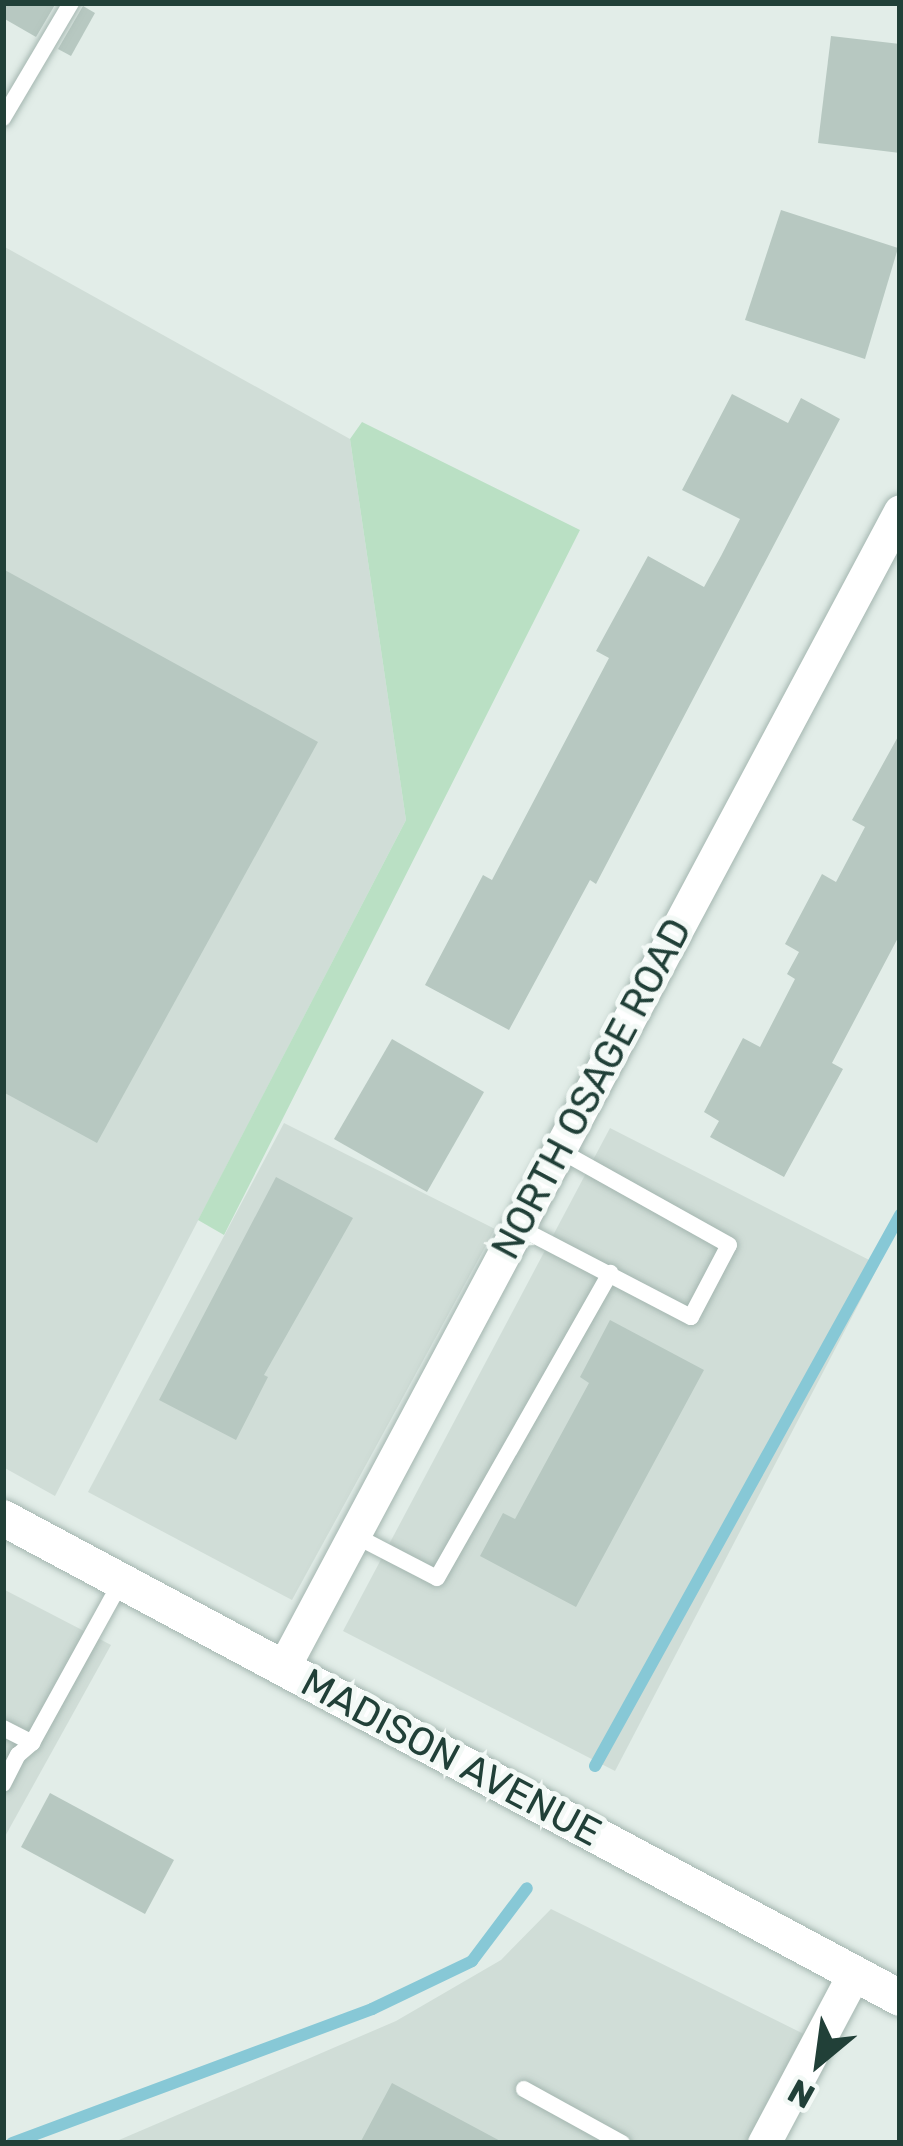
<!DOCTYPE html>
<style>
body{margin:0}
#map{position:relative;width:903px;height:2146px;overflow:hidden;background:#e2ede8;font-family:Rubik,sans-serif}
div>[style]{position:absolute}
.built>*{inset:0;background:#d0ddd7}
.green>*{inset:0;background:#bae0c4}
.stream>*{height:12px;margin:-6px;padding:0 6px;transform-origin:6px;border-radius:6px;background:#87c8d6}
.building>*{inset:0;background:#b7c8c1}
.roads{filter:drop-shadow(0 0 3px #a4b6b0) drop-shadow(0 0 3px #a4b6b0)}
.service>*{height:16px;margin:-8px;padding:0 8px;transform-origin:8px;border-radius:8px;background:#fff}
.minor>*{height:33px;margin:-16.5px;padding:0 16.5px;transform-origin:16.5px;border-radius:16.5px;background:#fff}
.secondary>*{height:36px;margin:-18px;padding:0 18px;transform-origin:18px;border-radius:18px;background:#fff}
span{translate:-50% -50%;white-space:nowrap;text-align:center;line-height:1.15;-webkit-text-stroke:10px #f3f9f6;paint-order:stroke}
.street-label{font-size:39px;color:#214038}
.frame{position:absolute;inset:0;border:6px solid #214038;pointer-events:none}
.north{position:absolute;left:759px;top:2002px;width:120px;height:120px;-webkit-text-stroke:9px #f3f9f6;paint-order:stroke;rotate:209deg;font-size:33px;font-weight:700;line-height:48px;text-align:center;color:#214038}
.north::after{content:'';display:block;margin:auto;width:42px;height:54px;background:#214038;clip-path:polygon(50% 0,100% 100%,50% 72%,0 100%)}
</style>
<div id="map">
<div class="built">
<i style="clip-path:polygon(3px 246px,350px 439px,406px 820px,55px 1496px,3px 1467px)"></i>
<i style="clip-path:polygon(284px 1123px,495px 1229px,292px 1600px,88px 1492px)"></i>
<i style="clip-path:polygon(610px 1128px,879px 1265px,615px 1771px,343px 1631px)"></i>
<i style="clip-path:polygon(3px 1589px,111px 1645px,3px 1840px)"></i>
<i style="clip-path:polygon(551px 1909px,818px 2041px,764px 2143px,112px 2143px,396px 2021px,501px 1960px)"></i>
</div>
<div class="green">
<i style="clip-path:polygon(362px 422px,580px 530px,224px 1235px,198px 1220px,406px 820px,350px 439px)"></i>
</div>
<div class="stream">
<i style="left:595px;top:1766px;width:630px;rotate:-61.03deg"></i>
<i style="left:12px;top:2143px;width:384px;rotate:-20.4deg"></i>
<i style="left:372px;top:2009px;width:111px;rotate:-25.6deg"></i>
<i style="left:472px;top:1961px;width:91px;rotate:-53deg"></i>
</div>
<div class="building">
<i style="clip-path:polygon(3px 3px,56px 3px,36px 37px,3px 18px)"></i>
<i style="clip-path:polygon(83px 6px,95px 13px,71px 56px,58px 49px)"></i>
<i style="clip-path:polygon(831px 36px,900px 44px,900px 153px,818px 143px)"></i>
<i style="clip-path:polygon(781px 210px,898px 248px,865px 359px,745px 320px)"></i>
<i style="clip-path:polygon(732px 394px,788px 423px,801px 398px,840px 419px,596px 884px,590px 880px,509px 1030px,425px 985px,483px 875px,492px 880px,609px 658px,596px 651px,648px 556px,704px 587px,721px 556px,740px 519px,682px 490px)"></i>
<i style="clip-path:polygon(3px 569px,318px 742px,97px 1143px,3px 1092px)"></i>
<i style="clip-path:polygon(900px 733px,900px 934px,832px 1063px,843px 1069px,784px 1177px,710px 1137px,719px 1121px,704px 1112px,743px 1038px,760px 1047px,795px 979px,787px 974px,799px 952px,785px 944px,822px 874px,836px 882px,865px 827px,852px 820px)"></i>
<i style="clip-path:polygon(392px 1039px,484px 1092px,427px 1192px,334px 1139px)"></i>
<i style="clip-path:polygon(276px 1177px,353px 1218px,264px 1375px,268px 1377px,236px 1440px,159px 1400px)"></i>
<i style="clip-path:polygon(610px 1320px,704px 1370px,576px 1607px,480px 1556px,503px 1513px,515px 1519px,589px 1383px,580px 1377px)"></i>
<i style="clip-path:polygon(50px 1793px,174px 1860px,145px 1914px,21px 1847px)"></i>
<i style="clip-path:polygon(392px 2083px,504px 2143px,360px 2143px)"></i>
</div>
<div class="roads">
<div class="service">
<i style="left:3px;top:118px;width:134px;rotate:-59.4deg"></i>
<i style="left:518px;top:1227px;width:195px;rotate:27.5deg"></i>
<i style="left:691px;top:1317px;width:81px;rotate:-62.2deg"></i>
<i style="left:729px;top:1245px;width:195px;rotate:-150.8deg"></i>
<i style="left:354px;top:1535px;width:93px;rotate:27.4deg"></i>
<i style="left:437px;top:1578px;width:351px;rotate:-60.4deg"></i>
<i style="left:3px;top:1728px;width:33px;rotate:27deg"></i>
<i style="left:32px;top:1743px;width:184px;rotate:-61.1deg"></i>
<i style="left:3px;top:1784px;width:33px;rotate:-63deg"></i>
<i style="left:18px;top:1755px;width:18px;rotate:-41deg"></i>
<i style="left:524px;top:2089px;width:112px;rotate:28.9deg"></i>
</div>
<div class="minor">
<i style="left:283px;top:1668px;width:1311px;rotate:-61.93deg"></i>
<i style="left:764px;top:2143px;width:191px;rotate:-62deg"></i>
</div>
<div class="secondary">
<i style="left:3px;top:1518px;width:1017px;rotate:28.15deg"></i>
</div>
</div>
<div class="street-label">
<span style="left:592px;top:1089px;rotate:-62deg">NORTH OSAGE ROAD</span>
<span style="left:451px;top:1758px;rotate:28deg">MADISON AVENUE</span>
</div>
<div class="frame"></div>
<div class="north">N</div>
</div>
